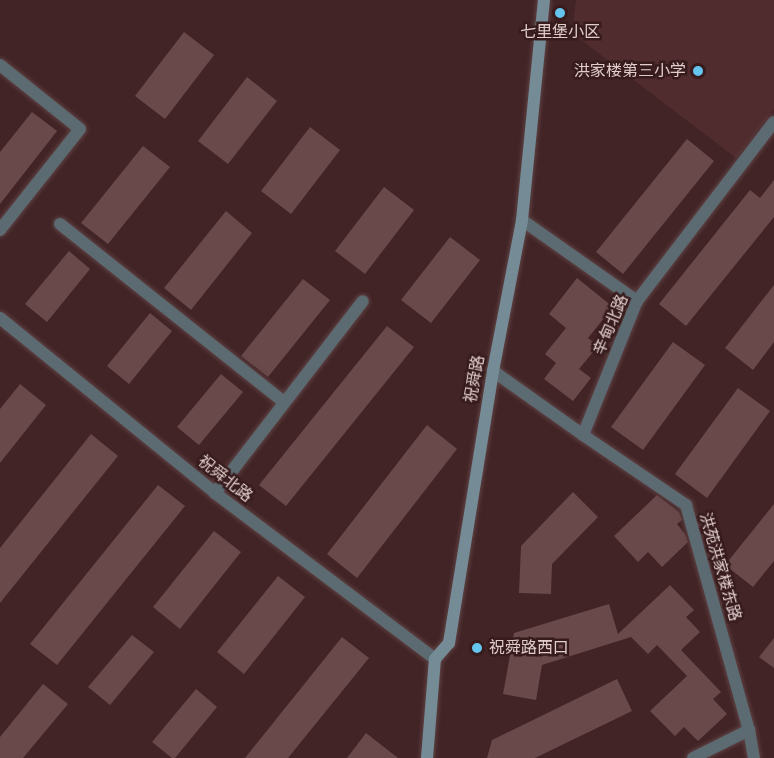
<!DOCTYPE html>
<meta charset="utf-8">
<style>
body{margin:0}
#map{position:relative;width:774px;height:758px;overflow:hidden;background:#422426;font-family:"Space Grotesk","Noto Sans SC",sans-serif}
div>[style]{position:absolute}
.built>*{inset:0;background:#512c2e}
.building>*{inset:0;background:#6a494b}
.roads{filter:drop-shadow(0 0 2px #5e4244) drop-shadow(0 0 2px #5e4244)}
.minor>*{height:12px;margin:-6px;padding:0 6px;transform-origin:6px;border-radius:6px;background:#5c6a71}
.secondary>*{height:12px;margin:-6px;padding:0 6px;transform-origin:6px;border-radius:6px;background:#758c97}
.dots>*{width:16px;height:16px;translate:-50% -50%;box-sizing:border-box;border:3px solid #371b1d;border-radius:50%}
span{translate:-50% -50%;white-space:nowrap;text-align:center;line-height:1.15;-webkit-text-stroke:5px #371b1d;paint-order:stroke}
.poi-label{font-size:16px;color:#e0cccc}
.right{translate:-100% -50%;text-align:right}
.left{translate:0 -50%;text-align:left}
.street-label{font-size:16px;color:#e0cccc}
</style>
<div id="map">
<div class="built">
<i style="clip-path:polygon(576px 0,774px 0,774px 109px,736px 158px,572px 33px)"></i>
</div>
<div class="building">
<i style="clip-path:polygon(184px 32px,214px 55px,165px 119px,135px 96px)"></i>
<i style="clip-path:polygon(247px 77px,277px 101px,228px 164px,198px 141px)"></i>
<i style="clip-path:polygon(32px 112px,57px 131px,0 204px,0 152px)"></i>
<i style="clip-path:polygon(310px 127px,340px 150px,291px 214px,261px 191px)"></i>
<i style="clip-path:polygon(687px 139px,714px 161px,623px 274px,596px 252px)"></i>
<i style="clip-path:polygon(143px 146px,170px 167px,108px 244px,81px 223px)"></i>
<i style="clip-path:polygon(774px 180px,774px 217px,686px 326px,659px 304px,750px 190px,760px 198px)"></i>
<i style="clip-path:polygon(384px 187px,414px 210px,365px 274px,335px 251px)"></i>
<i style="clip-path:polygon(226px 211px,252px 233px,191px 310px,164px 288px)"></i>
<i style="clip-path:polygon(450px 237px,480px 260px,431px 323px,401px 300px)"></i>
<i style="clip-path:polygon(69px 251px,90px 269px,47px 322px,25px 304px)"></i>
<i style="clip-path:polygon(577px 278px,613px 307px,588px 338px,598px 346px,579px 369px,591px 378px,573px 401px,544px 379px,556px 363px,545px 354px,566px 328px,549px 314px)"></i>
<i style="clip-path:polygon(303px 279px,330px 300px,268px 377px,241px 356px)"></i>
<i style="clip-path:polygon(774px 285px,774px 342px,753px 370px,725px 348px)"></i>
<i style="clip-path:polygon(150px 313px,172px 331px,129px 384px,107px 366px)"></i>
<i style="clip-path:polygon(387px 326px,414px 347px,286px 506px,259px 485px)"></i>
<i style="clip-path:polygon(673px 342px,705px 365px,643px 450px,611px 427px)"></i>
<i style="clip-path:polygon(221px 374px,243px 392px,199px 445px,177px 427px)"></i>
<i style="clip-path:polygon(20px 384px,46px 405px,0 463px,0 409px)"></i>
<i style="clip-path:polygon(738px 388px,770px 411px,707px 498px,675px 474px)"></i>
<i style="clip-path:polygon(427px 425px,457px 449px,357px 578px,327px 554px)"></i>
<i style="clip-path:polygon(91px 434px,118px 456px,0 603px,0 548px)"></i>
<i style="clip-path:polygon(158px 485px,185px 506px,57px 665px,30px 644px)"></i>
<i style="clip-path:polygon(573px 492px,598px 517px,552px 564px,551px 594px,519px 593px,521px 546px)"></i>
<i style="clip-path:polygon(657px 495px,679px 512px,682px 520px,677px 524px,685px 534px,688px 542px,662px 567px,648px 552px,638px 562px,614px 536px)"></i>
<i style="clip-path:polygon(774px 504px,774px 561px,753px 587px,725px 565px)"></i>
<i style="clip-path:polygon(214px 531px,241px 552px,180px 629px,153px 607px)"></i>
<i style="clip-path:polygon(278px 576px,305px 597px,244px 674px,217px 652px)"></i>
<i style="clip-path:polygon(670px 585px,694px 610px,686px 617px,700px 632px,681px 650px,721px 692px,713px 699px,727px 714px,698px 741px,684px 727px,675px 736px,650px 711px,687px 676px,657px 645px,648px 654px,631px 637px,542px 665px,536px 700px,503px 694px,514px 633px,609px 604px,618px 634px)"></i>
<i style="clip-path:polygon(132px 635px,154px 652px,110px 705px,88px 687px)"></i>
<i style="clip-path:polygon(342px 637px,369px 658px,288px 758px,245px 758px)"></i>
<i style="clip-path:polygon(774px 638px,774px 668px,759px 657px)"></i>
<i style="clip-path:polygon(617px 679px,632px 711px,535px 758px,487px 758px,492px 740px)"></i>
<i style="clip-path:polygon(43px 684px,68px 704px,23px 758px,0 758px,0 737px)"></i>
<i style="clip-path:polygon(196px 689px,217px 707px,175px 758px,172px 758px,152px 742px)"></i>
<i style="clip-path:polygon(366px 733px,398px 758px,347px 758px)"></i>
</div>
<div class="roads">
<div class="minor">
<i style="left:0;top:65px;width:102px;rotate:38.7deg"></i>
<i style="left:80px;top:129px;width:129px;rotate:128.4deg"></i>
<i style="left:522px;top:220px;width:141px;rotate:35.2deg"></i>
<i style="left:60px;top:224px;width:286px;rotate:38.5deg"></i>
<i style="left:0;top:318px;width:277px;rotate:39.1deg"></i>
<i style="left:215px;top:493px;width:276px;rotate:37deg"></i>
<i style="left:493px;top:371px;width:110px;rotate:35.4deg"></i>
<i style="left:583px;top:435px;width:144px;rotate:-68.1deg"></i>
<i style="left:637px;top:301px;width:225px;rotate:-52.6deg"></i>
<i style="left:583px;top:435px;width:125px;rotate:34.2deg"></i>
<i style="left:686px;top:505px;width:234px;rotate:74.4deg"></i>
<i style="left:749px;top:730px;width:28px;rotate:80deg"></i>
<i style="left:215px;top:493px;width:242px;rotate:-52.4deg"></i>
<i style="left:693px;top:758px;width:63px;rotate:-26.6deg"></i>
</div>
<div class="secondary">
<i style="left:427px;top:758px;width:99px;rotate:-85.4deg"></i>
<i style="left:435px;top:659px;width:21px;rotate:-49deg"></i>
<i style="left:449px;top:643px;width:276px;rotate:-80.8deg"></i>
<i style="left:493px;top:371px;width:154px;rotate:-79.1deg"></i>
<i style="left:522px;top:220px;width:221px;rotate:-84.3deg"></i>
</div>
</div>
<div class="dots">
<i style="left:560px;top:13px;background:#64c5ee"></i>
<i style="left:698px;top:71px;background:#64c5ee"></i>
<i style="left:477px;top:648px;background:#64c5ee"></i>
</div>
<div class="poi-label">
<span style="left:560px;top:32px">七里堡小区</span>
<span class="right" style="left:686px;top:71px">洪家楼第三小学</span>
<span class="left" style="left:489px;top:648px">祝舜路西口</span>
</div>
<div class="street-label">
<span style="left:611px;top:325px;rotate:-67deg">辛甸北路</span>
<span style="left:475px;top:379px;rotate:-80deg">祝舜路</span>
<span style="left:225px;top:479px;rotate:38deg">祝舜北路</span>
<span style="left:720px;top:567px;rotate:74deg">洪苑洪家楼东路</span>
</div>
</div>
